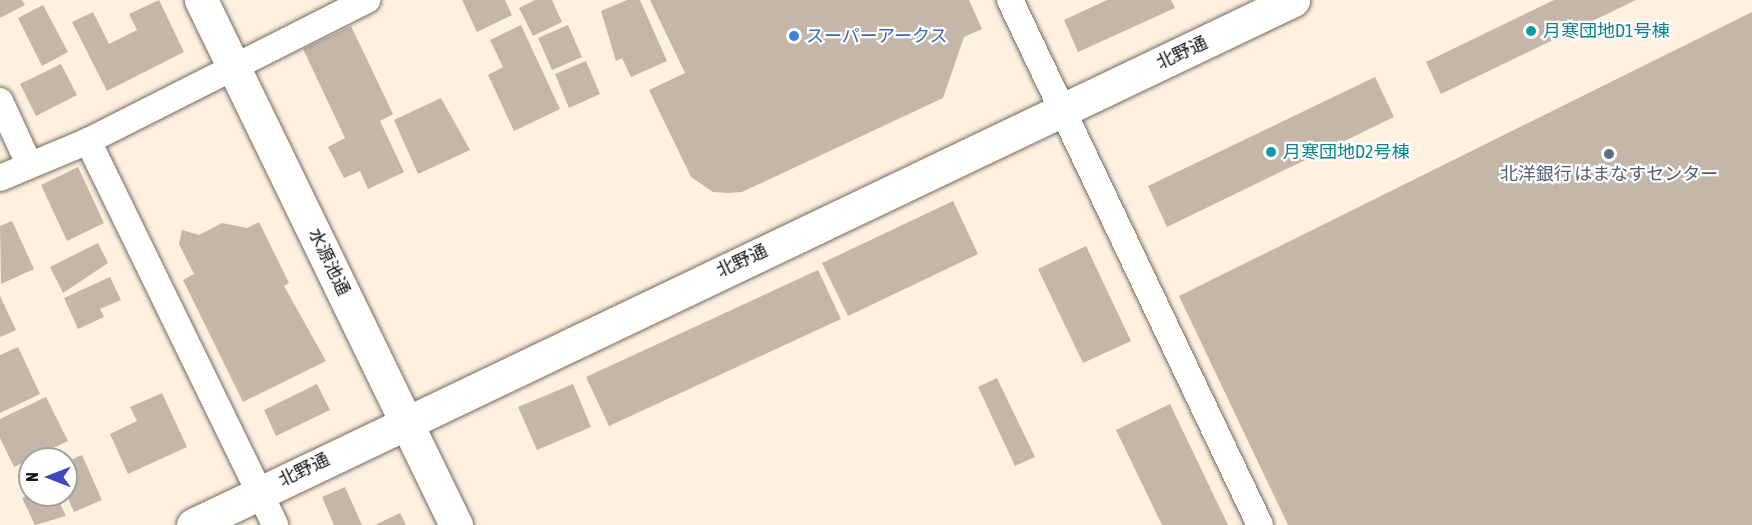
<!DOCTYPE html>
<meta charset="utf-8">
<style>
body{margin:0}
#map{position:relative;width:1752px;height:525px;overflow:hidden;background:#fff1e2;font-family:"Asap Condensed","Noto Sans JP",sans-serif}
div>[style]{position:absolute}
.building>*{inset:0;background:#c4b7a9}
.roads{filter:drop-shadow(0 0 2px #75695c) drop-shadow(0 0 2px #75695c)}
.street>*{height:26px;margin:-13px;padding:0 13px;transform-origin:13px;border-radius:13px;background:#fff}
.secondary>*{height:33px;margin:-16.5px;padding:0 16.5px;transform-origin:16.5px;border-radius:16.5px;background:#fff}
.dots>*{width:16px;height:16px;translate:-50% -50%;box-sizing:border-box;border:3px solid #fff;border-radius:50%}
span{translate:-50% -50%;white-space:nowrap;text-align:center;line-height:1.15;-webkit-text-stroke:4.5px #fff;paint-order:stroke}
.culture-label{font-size:18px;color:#0d838f}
.left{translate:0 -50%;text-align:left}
.shop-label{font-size:18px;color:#366cbe}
.street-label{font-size:18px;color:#17130e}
.service-label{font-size:18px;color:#4e5e75}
.north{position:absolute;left:18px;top:447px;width:60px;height:60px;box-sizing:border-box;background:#fff;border:2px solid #a2a19f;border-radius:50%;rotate:270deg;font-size:16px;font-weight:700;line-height:24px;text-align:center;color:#17130e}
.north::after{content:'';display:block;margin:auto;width:21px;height:27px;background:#3f48bc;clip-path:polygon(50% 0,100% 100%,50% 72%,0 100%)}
</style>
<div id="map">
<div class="building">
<i style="clip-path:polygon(0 0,22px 0,25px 5px,0 18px)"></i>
<i style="clip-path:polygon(159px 0,184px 52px,107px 91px,72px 22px,93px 12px,109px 44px,137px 30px,129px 14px)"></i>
<i style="clip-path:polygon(462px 0,505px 0,512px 15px,477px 32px)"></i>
<i style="clip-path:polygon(535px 0,552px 0,562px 22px,533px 36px,519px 8px)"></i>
<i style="clip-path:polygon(627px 0,640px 0,667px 61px,631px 77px,622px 58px,616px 61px,601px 11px)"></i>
<i style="clip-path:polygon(650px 0,969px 0,982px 29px,964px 37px,943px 98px,742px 192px,728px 193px,713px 192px,691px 177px,649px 90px,685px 73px)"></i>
<i style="clip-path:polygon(1107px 0,1171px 0,1175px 8px,1078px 52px,1064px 20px)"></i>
<i style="clip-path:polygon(1554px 0,1636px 0,1441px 94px,1426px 62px)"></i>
<i style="clip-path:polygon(43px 5px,68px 52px,42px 66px,18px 18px)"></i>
<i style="clip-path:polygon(1752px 12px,1752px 525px,1288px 525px,1179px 296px)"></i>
<i style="clip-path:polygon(521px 25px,560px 109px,514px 131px,488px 75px,503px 67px,490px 40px)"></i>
<i style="clip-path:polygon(568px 25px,582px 57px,552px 70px,538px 38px)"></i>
<i style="clip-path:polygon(351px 26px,393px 114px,380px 121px,404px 172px,368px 189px,360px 171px,344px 178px,328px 147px,345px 138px,303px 49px)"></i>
<i style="clip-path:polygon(586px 61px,600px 94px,569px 108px,555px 74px)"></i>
<i style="clip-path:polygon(61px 64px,77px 95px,36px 116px,20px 84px)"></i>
<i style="clip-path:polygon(1375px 77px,1394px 117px,1167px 227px,1148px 186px)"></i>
<i style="clip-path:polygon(441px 98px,470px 150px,418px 174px,394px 120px)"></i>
<i style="clip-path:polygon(78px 167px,104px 223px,67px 241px,41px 185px)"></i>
<i style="clip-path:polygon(953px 201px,978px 254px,848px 316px,822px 263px)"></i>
<i style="clip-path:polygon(12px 221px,34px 269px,1px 284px,0 226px)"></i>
<i style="clip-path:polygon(259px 222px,289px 283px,284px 286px,326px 361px,243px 402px,183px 280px,194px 274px,179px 244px,182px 230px,199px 235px,222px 223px,247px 228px)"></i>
<i style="clip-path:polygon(98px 243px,108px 263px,63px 293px,50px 267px)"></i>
<i style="clip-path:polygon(1086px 246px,1131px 341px,1083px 363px,1038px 269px)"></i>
<i style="clip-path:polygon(818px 270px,841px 319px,609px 426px,586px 377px)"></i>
<i style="clip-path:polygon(110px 277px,121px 300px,100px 309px,104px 317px,78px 329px,64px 298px)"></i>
<i style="clip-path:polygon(0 296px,16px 330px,0 337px)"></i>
<i style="clip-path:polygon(18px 347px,40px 394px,0 413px,0 355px)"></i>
<i style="clip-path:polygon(997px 378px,1035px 457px,1015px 466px,978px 387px)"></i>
<i style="clip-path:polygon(317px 384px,330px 410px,276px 436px,264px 410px)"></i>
<i style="clip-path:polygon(573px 384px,591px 427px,537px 450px,518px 407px)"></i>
<i style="clip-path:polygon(162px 393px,187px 447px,128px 474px,110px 434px,137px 421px,130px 407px)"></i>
<i style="clip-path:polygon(46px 397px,68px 441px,14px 467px,0 438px,0 419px)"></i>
<i style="clip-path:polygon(1170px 404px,1228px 525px,1162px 525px,1116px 430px)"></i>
<i style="clip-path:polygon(82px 455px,102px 500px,74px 512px,66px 494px,66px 462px)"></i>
<i style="clip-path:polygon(345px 487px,362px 525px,334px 525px,322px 497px)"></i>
<i style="clip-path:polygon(30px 494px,56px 495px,66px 516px,35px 525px,22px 498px)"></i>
<i style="clip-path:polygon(400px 513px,406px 525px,375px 525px)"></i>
</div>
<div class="roads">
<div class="street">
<i style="left:1010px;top:0;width:581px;rotate:64.54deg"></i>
<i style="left:0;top:101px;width:69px;rotate:65.3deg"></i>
<i style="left:88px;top:141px;width:427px;rotate:64deg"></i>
<i style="left:0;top:178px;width:95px;rotate:-22.8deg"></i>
<i style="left:88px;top:141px;width:313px;rotate:-26.8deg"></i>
</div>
<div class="secondary">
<i style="left:201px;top:0;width:584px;rotate:64.09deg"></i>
<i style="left:193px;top:525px;width:1219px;rotate:-25.51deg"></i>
</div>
</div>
<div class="dots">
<i style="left:1531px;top:31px;background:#0f9aa8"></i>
<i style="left:794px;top:36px;background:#3f7fe0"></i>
<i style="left:1271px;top:152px;background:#0f9aa8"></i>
<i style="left:1609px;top:154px;background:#5c6f8a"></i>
</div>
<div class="culture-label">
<span class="left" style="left:1543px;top:31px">月寒団地D1号棟</span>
<span class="left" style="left:1283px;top:152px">月寒団地D2号棟</span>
</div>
<div class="shop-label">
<span class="left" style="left:806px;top:36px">スーパーアークス</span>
</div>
<div class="street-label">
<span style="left:1182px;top:53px;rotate:-25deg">北野通</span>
<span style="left:742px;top:261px;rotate:-25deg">北野通</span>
<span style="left:329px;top:262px;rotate:64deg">水源池通</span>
<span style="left:304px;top:470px;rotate:-26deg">北野通</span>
</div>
<div class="service-label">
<span style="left:1609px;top:174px">北洋銀行 はまなすセンター</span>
</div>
<div class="north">N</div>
</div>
